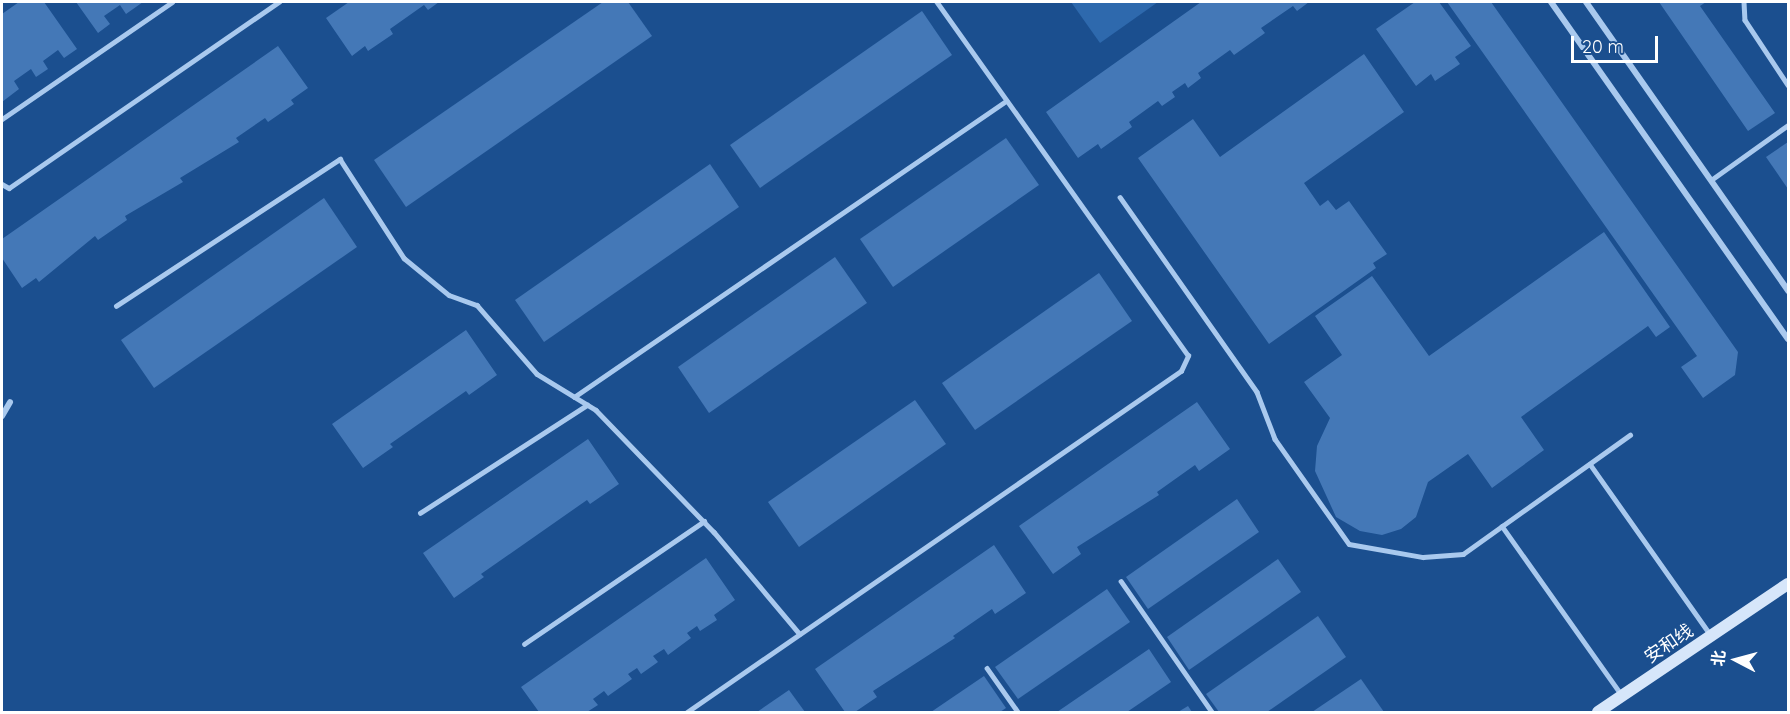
<!DOCTYPE html>
<meta charset="utf-8">
<style>
body{margin:0}
#map{position:relative;width:1790px;height:714px;overflow:hidden;background:#1b4f8f;font-family:Quicksand,"Noto Sans SC",sans-serif}
div>[style]{position:absolute}
.green>*{inset:0;background:#2e69ad}
.building>*{inset:0;background:#4478b7}
.lane>*{height:4.5px;margin:-2.25px;padding:0 2.25px;transform-origin:2.25px;border-radius:2.25px;background:#a9c9ee}
.street>*{height:6px;margin:-3px;padding:0 3px;transform-origin:3px;border-radius:3px;background:#a9c9ee}
.secondary>*{height:12px;margin:-6px;padding:0 6px;transform-origin:6px;border-radius:6px;background:#d6e6fa}
span{translate:-50% -50%;white-space:nowrap;text-align:center;line-height:1.15;-webkit-text-stroke:4.5px #1b4f8f;paint-order:stroke}
.street-label{font-size:18px;color:#fff}
.frame{position:absolute;inset:0;border:3px solid #fff;pointer-events:none}
.north{position:absolute;left:1706px;top:630px;width:60px;height:60px;-webkit-text-stroke:4px #1b4f8f;paint-order:stroke;rotate:276deg;font-size:16px;font-weight:700;line-height:24px;text-align:center;color:#fff}
.north::after{content:'';display:block;margin:auto;width:21px;height:27px;background:#fff;clip-path:polygon(50% 0,100% 100%,50% 72%,0 100%)}
.scale{position:absolute;left:1571px;top:36px;width:87px;height:27px;box-sizing:border-box;border:3px solid #fff;border-top:0;padding-left:8px;font-size:18px;line-height:21px;white-space:nowrap;color:#fff;-webkit-text-stroke:4px #1b4f8f;paint-order:stroke}
</style>
<div id="map">
<div class="green">
<i style="clip-path:polygon(1071px 2px,1158px 2px,1100px 43px)"></i>
</div>
<div class="building">
<i style="clip-path:polygon(19px 2px,44px 2px,77px 49px,64px 58px,58px 50px,43px 61px,48px 69px,36px 77px,31px 69px,14px 81px,19px 89px,2px 102px,2px 14px)"></i>
<i style="clip-path:polygon(76px 2px,143px 2px,126px 14px,120px 5px,104px 16px,110px 24px,98px 33px)"></i>
<i style="clip-path:polygon(349px 2px,439px 2px,428px 10px,424px 5px,390px 29px,393px 34px,368px 51px,365px 46px,352px 56px,326px 18px)"></i>
<i style="clip-path:polygon(603px 2px,628px 2px,652px 36px,406px 207px,374px 160px)"></i>
<i style="clip-path:polygon(1201px 2px,1309px 2px,1297px 11px,1293px 6px,1261px 28px,1265px 33px,1234px 55px,1230px 50px,1198px 73px,1201px 78px,1188px 88px,1185px 83px,1172px 92px,1175px 97px,1162px 106px,1158px 101px,1129px 122px,1132px 127px,1101px 149px,1098px 144px,1078px 158px,1046px 112px)"></i>
<i style="clip-path:polygon(1415px 2px,1439px 2px,1471px 46px,1455px 57px,1460px 64px,1435px 81px,1431px 74px,1416px 86px,1376px 29px)"></i>
<i style="clip-path:polygon(1447px 2px,1491px 2px,1738px 352px,1735px 375px,1703px 398px,1681px 367px,1697px 356px)"></i>
<i style="clip-path:polygon(1659px 2px,1706px 2px,1700px 6px,1775px 113px,1748px 131px)"></i>
<i style="clip-path:polygon(922px 11px,952px 55px,760px 188px,730px 145px)"></i>
<i style="clip-path:polygon(278px 46px,308px 88px,291px 100px,294px 104px,268px 122px,265px 118px,236px 138px,239px 142px,180px 178px,183px 182px,125px 216px,127px 220px,98px 240px,95px 236px,39px 282px,36px 278px,22px 288px,2px 258px,2px 239px)"></i>
<i style="clip-path:polygon(1364px 54px,1404px 112px,1304px 183px,1320px 206px,1328px 200px,1336px 210px,1349px 201px,1387px 254px,1373px 263px,1376px 268px,1269px 344px,1138px 158px,1193px 119px,1220px 157px)"></i>
<i style="clip-path:polygon(1006px 138px,1039px 185px,893px 287px,860px 239px)"></i>
<i style="clip-path:polygon(1788px 142px,1788px 189px,1766px 157px)"></i>
<i style="clip-path:polygon(710px 164px,739px 207px,544px 342px,515px 300px)"></i>
<i style="clip-path:polygon(324px 198px,357px 247px,154px 388px,121px 340px)"></i>
<i style="clip-path:polygon(1604px 232px,1670px 327px,1656px 337px,1648px 326px,1521px 417px,1544px 450px,1492px 488px,1468px 454px,1428px 482px,1416px 517px,1401px 529px,1382px 535px,1360px 531px,1336px 517px,1315px 471px,1317px 446px,1330px 418px,1304px 382px,1342px 355px,1315px 316px,1372px 276px,1429px 356px)"></i>
<i style="clip-path:polygon(835px 257px,867px 303px,709px 413px,678px 367px)"></i>
<i style="clip-path:polygon(1099px 273px,1132px 321px,975px 430px,942px 383px)"></i>
<i style="clip-path:polygon(466px 330px,497px 375px,469px 395px,466px 391px,390px 444px,393px 447px,363px 468px,332px 424px)"></i>
<i style="clip-path:polygon(915px 400px,946px 444px,799px 547px,768px 502px)"></i>
<i style="clip-path:polygon(1197px 402px,1230px 449px,1199px 471px,1195px 465px,1157px 492px,1159px 495px,1077px 547px,1081px 554px,1053px 574px,1019px 526px)"></i>
<i style="clip-path:polygon(588px 439px,619px 484px,590px 504px,587px 500px,481px 574px,484px 577px,454px 598px,423px 553px)"></i>
<i style="clip-path:polygon(1237px 499px,1259px 532px,1148px 609px,1126px 577px)"></i>
<i style="clip-path:polygon(994px 545px,1026px 593px,995px 614px,992px 609px,953px 636px,955px 638px,873px 691px,877px 697px,855px 712px,845px 712px,815px 669px)"></i>
<i style="clip-path:polygon(706px 558px,735px 600px,714px 615px,717px 620px,700px 631px,697px 626px,687px 633px,691px 638px,668px 655px,664px 649px,653px 656px,658px 662px,641px 674px,637px 668px,628px 674px,632px 679px,608px 696px,604px 691px,593px 699px,598px 705px,587px 712px,539px 712px,521px 687px)"></i>
<i style="clip-path:polygon(1278px 559px,1301px 592px,1189px 670px,1167px 637px)"></i>
<i style="clip-path:polygon(1107px 589px,1130px 622px,1018px 699px,995px 667px)"></i>
<i style="clip-path:polygon(1318px 616px,1346px 657px,1267px 712px,1219px 712px,1206px 694px)"></i>
<i style="clip-path:polygon(1149px 649px,1171px 682px,1127px 712px,1057px 712px)"></i>
<i style="clip-path:polygon(984px 676px,1006px 708px,1000px 712px,931px 712px)"></i>
<i style="clip-path:polygon(1361px 679px,1384px 712px,1312px 712px)"></i>
<i style="clip-path:polygon(789px 690px,805px 712px,757px 712px)"></i>
<i style="clip-path:polygon(1188px 706px,1192px 712px,1178px 712px)"></i>
</div>
<div class="lane">
<i style="left:1744px;top:2px;width:18px;rotate:87deg"></i>
<i style="left:1745px;top:20px;width:78px;rotate:56.5deg"></i>
<i style="left:2px;top:119px;width:206px;rotate:-34.5deg"></i>
<i style="left:1711px;top:180px;width:95px;rotate:-35.5deg"></i>
<i style="left:2px;top:184px;width:8px;rotate:30deg"></i>
<i style="left:9px;top:188px;width:328px;rotate:-34.6deg"></i>
<i style="left:1120px;top:197px;width:238px;rotate:54.9deg"></i>
<i style="left:1257px;top:392px;width:50px;rotate:69deg"></i>
<i style="left:1275px;top:439px;width:128px;rotate:54.8deg"></i>
<i style="left:1349px;top:544px;width:75px;rotate:10deg"></i>
<i style="left:1423px;top:557px;width:40px;rotate:-4.3deg"></i>
<i style="left:1463px;top:554px;width:205px;rotate:-35.5deg"></i>
<i style="left:116px;top:306px;width:268px;rotate:-33.3deg"></i>
<i style="left:340px;top:159px;width:118px;rotate:57.1deg"></i>
<i style="left:404px;top:258px;width:58px;rotate:39.4deg"></i>
<i style="left:449px;top:295px;width:30px;rotate:20deg"></i>
<i style="left:477px;top:305px;width:91px;rotate:49deg"></i>
<i style="left:537px;top:374px;width:69px;rotate:31.4deg"></i>
<i style="left:596px;top:410px;width:170px;rotate:46deg"></i>
<i style="left:714px;top:532px;width:133px;rotate:49.9deg"></i>
<i style="left:574px;top:397px;width:524px;rotate:-34.42deg"></i>
<i style="left:1590px;top:464px;width:208px;rotate:54.8deg"></i>
<i style="left:420px;top:513px;width:199px;rotate:-32.9deg"></i>
<i style="left:1502px;top:526px;width:206px;rotate:54.7deg"></i>
<i style="left:1121px;top:581px;width:160px;rotate:55.2deg"></i>
<i style="left:524px;top:644px;width:218px;rotate:-34.3deg"></i>
<i style="left:987px;top:668px;width:54px;rotate:54.8deg"></i>
<i style="left:687px;top:712px;width:600px;rotate:-34.62deg"></i>
<i style="left:1181px;top:371px;width:17px;rotate:-65deg"></i>
<i style="left:1188px;top:356px;width:435px;rotate:-125.4deg"></i>
</div>
<div class="street">
<i style="left:1551px;top:2px;width:412px;rotate:54.9deg"></i>
<i style="left:1586px;top:2px;width:353px;rotate:55deg"></i>
<i style="left:2px;top:416px;width:16px;rotate:-60deg"></i>
</div>
<div class="secondary">
<i style="left:1598px;top:712px;width:229px;rotate:-34deg"></i>
</div>
<div class="street-label">
<span style="left:1669px;top:644px;rotate:-34deg">安和线</span>
</div>
<div class="frame"></div>
<div class="north">北</div>
<div class="scale">20 m</div>
</div>
